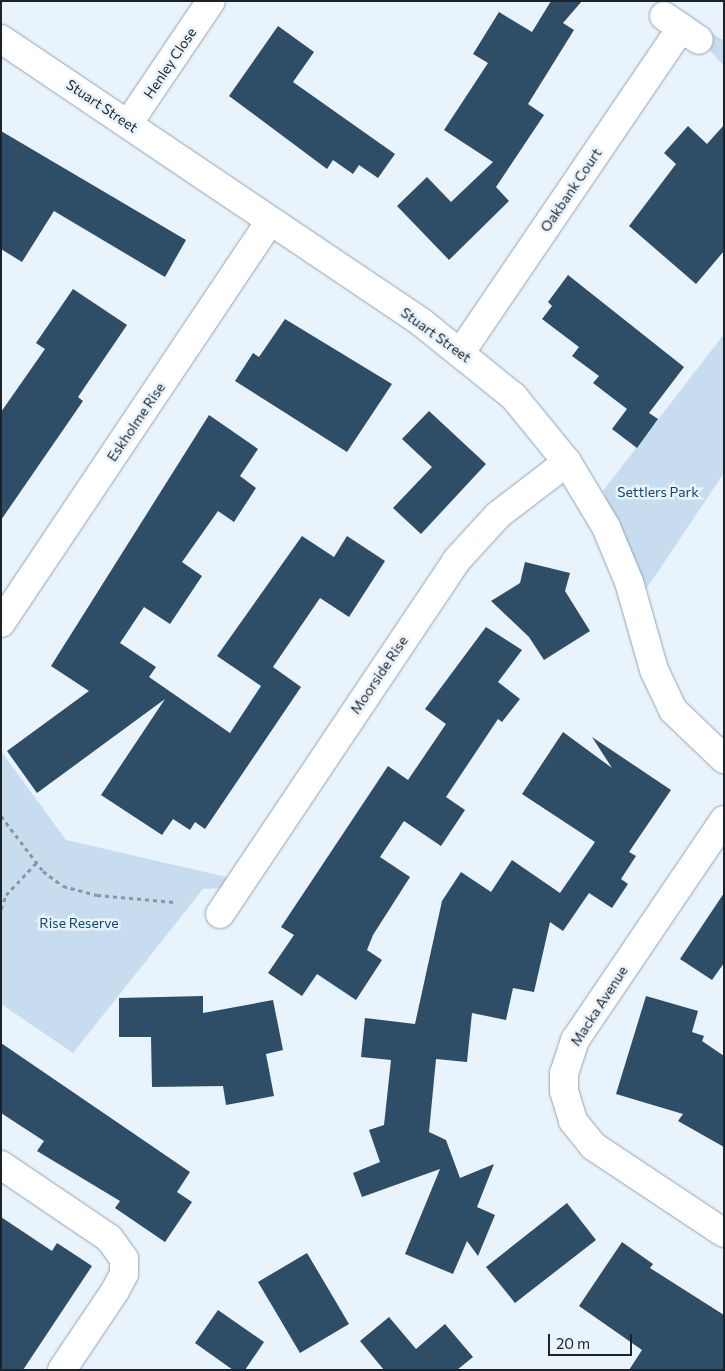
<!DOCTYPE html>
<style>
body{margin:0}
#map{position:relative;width:725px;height:1371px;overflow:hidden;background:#e8f3fc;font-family:Commissioner,sans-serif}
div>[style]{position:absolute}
.green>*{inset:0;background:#c7dcef}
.building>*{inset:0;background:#2e4d66}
.path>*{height:3px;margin-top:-1.5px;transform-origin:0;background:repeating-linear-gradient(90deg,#8d969d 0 4px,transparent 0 8px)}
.roads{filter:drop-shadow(0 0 1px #92a3b1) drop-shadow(0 0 1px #92a3b1)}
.minor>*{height:28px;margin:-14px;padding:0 14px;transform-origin:14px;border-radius:14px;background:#fff}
span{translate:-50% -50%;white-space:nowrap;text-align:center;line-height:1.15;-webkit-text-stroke:5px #e8f3fc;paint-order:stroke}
.street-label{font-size:14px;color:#1c2328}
.park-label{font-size:14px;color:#11486f}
.frame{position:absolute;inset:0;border:2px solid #1c2328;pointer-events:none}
.scale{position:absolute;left:548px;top:1334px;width:84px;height:22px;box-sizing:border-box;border:2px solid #1c2328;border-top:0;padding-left:6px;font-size:15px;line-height:18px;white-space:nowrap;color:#1c2328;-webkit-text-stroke:4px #e8f3fc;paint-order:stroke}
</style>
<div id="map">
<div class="green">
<i style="clip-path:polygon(710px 32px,724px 41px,724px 66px,703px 43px)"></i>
<i style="clip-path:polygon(724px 334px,724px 473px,647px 588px,603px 491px)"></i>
<i style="clip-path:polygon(1px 751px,66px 840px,231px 878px,222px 888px,203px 889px,73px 1053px,1px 1004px)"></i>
</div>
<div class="building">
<i style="clip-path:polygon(551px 1px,582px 1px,563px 23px,574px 30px,528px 104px,544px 115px,496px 187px,509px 201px,449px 260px,397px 206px,427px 177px,451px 202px,493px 162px,444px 130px,488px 63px,473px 54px,499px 12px,532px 32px)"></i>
<i style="clip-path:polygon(278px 26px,314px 52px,293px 82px,395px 154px,378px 178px,359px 165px,353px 174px,333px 160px,327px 169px,229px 96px)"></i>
<i style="clip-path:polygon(724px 125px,724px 251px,696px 284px,629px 226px,676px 164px,664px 153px,688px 126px,707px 144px)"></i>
<i style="clip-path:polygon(1px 131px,186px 240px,165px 277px,54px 211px,22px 262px,1px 249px)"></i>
<i style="clip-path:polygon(568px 275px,684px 367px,649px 413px,658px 419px,637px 448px,612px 429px,627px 409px,593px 383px,599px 376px,572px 356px,579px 347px,542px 319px,552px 306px,548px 302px)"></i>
<i style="clip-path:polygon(73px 289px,127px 325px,78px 397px,83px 401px,1px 520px,1px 412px,45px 349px,36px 343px)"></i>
<i style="clip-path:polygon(285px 319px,392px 384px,347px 452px,235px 381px,253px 353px,259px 357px)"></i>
<i style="clip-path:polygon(429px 411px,486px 464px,421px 534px,393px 508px,432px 467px,402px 439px)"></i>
<i style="clip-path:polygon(209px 415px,258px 449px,240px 476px,256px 488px,234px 522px,218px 511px,182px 562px,202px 576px,170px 624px,144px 607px,120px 643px,156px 667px,149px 677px,230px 733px,261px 686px,217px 656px,302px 536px,334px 557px,347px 536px,385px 561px,349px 617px,320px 598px,273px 667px,301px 687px,205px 829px,195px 822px,190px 830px,173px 819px,162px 835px,101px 795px,165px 699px,37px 793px,7px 751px,89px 691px,51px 666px)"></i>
<i style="clip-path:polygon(525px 562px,570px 573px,565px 591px,590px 631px,544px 660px,529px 637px,491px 601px,520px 583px)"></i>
<i style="clip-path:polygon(486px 627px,522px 650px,498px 682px,520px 699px,502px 722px,498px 719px,446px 797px,465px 810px,441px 846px,404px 821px,380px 857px,410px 877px,373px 935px,367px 950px,382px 960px,356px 1000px,317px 974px,302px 996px,268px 973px,294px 935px,281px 927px,388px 766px,408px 780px,446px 724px,425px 709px)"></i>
<i style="clip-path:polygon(563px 732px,612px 768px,592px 737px,671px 790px,629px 852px,636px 856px,621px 879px,628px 884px,612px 908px,589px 893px,563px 931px,550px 922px,534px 992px,513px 988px,506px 1020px,472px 1013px,467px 1062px,436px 1059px,429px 1132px,446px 1140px,460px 1178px,494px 1164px,477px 1207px,495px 1215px,478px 1256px,467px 1241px,453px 1274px,405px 1254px,440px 1169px,362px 1197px,353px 1173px,380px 1162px,369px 1130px,384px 1125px,391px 1060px,361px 1057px,365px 1018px,415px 1024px,442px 901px,461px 872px,491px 892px,512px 860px,560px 893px,595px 842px,522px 794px)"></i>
<i style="clip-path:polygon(724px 893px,724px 963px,712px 980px,680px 959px)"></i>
<i style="clip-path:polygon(203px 996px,203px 1013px,273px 1000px,283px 1050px,266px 1054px,274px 1096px,226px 1105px,223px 1086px,152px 1087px,151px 1037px,119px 1037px,119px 998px)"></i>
<i style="clip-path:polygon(646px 996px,698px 1011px,692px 1032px,704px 1036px,702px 1041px,724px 1056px,724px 1147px,678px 1121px,683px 1114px,616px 1094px)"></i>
<i style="clip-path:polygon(1px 1043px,190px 1172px,177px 1192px,192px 1202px,165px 1242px,115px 1208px,120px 1201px,37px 1151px,44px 1141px,1px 1113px)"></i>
<i style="clip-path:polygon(567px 1203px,596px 1240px,515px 1303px,486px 1267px)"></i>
<i style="clip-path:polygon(1px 1217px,52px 1251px,57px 1243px,92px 1266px,23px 1370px,1px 1370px)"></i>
<i style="clip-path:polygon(622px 1242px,653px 1264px,650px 1268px,724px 1315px,724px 1370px,629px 1370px,642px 1350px,579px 1306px)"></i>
<i style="clip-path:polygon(307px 1253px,349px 1324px,300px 1353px,258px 1282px)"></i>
<i style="clip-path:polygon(218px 1310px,264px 1342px,245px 1370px,233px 1370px,195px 1343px)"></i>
<i style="clip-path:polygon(389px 1317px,416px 1349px,445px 1324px,473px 1357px,457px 1370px,384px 1370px,360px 1341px)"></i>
</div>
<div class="path">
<i style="left:1px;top:816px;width:69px;rotate:52.6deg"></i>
<i style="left:43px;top:871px;width:25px;rotate:37deg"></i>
<i style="left:63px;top:886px;width:35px;rotate:15deg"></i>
<i style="left:97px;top:895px;width:78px;rotate:5.1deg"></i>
<i style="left:1px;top:909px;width:15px;rotate:-70deg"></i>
<i style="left:6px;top:895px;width:44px;rotate:-46.8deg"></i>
</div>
<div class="roads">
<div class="minor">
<i style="left:664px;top:16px;width:42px;rotate:34.4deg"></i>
<i style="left:1px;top:39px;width:506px;rotate:33.97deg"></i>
<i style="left:421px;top:322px;width:119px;rotate:38.9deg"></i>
<i style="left:514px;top:397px;width:84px;rotate:50.8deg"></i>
<i style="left:567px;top:462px;width:76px;rotate:59deg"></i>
<i style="left:606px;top:527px;width:60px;rotate:67.3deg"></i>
<i style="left:629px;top:582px;width:91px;rotate:74.1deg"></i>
<i style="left:654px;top:670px;width:44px;rotate:64.6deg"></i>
<i style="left:673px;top:710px;width:71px;rotate:43.9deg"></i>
<i style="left:128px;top:124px;width:148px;rotate:-56deg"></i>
<i style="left:461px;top:352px;width:392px;rotate:-55.8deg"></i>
<i style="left:1px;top:623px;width:484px;rotate:-56.2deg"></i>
<i style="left:724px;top:820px;width:266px;rotate:124.1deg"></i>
<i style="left:575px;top:1040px;width:35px;rotate:108deg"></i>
<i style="left:564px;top:1073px;width:18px;rotate:90deg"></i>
<i style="left:564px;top:1091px;width:31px;rotate:73deg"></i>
<i style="left:573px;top:1121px;width:32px;rotate:51deg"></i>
<i style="left:593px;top:1146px;width:157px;rotate:33.6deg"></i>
<i style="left:220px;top:914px;width:425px;rotate:-56.2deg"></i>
<i style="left:456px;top:561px;width:62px;rotate:-47.6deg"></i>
<i style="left:498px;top:515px;width:87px;rotate:-37.5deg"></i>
<i style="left:1px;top:1165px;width:130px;rotate:34.1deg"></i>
<i style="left:109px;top:1238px;width:26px;rotate:54deg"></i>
<i style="left:124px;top:1259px;width:15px;rotate:90deg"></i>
<i style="left:124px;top:1274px;width:19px;rotate:118deg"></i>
<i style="left:115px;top:1291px;width:95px;rotate:123.9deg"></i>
</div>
</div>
<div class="street-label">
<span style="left:170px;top:63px;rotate:-56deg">Henley Close</span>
<span style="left:102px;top:106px;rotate:34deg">Stuart Street</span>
<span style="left:571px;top:190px;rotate:-56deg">Oakbank Court</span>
<span style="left:436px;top:335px;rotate:36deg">Stuart Street</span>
<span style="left:136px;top:422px;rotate:-56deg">Eskholme Rise</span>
<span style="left:379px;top:675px;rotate:-56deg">Moorside Rise</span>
<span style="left:599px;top:1006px;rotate:-57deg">Macka Avenue</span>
</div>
<div class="park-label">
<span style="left:658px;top:492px">Settlers Park</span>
<span style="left:79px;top:923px">Rise Reserve</span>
</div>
<div class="frame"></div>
<div class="scale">20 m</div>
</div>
